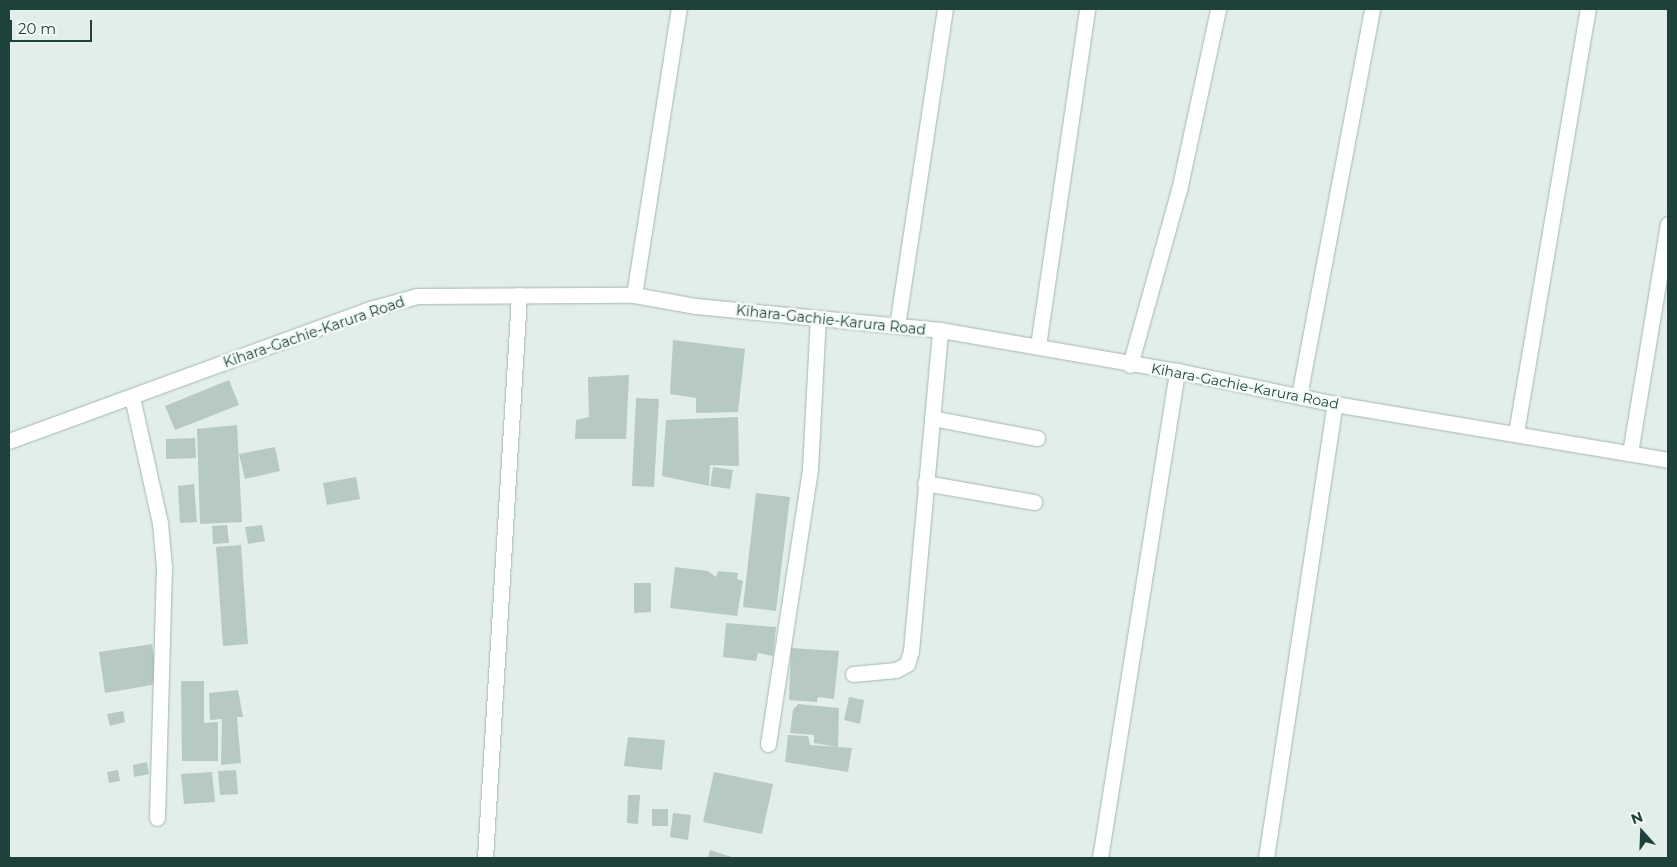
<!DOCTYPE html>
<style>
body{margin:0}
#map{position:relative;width:1677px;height:867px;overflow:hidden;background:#e2eeea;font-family:Montserrat,sans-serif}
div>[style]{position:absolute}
.building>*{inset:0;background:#b7c9c3}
.roads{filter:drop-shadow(0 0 1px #a4b7b2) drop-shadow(0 0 1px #a4b7b2)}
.minor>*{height:15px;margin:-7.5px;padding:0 7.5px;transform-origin:7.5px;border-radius:7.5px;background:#fff}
span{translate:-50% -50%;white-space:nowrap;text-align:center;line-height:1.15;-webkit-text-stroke:5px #f3faf7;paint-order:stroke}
.street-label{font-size:14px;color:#1f413b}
.frame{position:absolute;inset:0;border:10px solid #1f413b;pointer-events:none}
.north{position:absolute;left:1617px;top:807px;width:50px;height:50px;-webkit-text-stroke:4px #f3faf7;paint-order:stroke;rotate:340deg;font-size:14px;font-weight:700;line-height:20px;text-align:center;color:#1f413b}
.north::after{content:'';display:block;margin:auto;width:18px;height:22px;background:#1f413b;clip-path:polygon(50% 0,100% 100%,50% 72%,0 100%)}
.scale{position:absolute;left:10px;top:20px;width:82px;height:22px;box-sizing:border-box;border:2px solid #1f413b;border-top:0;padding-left:6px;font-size:15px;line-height:18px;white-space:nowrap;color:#1f413b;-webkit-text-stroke:4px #f3faf7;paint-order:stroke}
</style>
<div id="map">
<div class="building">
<i style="clip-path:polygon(673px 340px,745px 349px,738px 412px,696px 413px,696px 398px,670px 394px)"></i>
<i style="clip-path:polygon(629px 375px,626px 439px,575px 439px,576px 420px,589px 417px,588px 377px)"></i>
<i style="clip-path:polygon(229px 380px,239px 405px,175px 430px,165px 406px)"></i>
<i style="clip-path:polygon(636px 398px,659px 399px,654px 487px,632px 486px)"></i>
<i style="clip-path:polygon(738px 417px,739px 466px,710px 465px,709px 486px,662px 476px,666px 420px)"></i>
<i style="clip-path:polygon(237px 425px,242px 522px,200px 524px,197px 429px)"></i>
<i style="clip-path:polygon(195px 438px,196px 458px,166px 459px,166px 439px)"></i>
<i style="clip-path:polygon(275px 447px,280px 471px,245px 479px,239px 454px)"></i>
<i style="clip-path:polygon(713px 467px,733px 470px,730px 489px,710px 486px)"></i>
<i style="clip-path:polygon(356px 477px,360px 499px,327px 505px,323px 483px)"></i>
<i style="clip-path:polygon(194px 484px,197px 522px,180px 523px,178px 486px)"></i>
<i style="clip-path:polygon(756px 493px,790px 497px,776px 611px,743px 607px)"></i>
<i style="clip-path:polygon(227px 525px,229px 543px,213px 544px,212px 526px)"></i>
<i style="clip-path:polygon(262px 525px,265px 541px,248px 544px,245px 527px)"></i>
<i style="clip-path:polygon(241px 545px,248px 644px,223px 646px,216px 547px)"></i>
<i style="clip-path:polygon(675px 567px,708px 571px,716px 577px,718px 571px,738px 573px,737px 579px,743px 581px,737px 616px,670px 608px)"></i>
<i style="clip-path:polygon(634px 583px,651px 583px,651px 612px,634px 613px)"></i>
<i style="clip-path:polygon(726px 623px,776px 627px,773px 656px,758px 653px,756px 661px,723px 657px)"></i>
<i style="clip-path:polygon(152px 644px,158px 684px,105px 693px,99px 652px)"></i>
<i style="clip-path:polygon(791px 648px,839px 651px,834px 699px,818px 697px,817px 702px,789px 700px)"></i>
<i style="clip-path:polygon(181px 681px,204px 681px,204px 723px,218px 722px,218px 761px,182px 761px)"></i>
<i style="clip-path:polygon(238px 690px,243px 717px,237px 717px,241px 763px,221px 765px,222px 719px,210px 720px,209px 693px)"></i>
<i style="clip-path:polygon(849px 697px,864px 700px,860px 724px,844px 720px)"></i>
<i style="clip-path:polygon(798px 704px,839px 708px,838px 747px,814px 743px,814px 735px,790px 733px,793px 710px)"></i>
<i style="clip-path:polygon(123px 711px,125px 722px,110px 726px,107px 714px)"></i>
<i style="clip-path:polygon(788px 735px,808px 736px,810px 745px,852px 748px,848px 772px,785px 762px)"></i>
<i style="clip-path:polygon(628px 737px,665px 740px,662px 770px,624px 766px)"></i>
<i style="clip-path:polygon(147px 762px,149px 774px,134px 777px,133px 765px)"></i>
<i style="clip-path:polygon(118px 770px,120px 781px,109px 783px,107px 772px)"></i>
<i style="clip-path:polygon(236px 770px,238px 794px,220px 795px,218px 771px)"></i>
<i style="clip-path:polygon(212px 772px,215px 802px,184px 804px,181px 774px)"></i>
<i style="clip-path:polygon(714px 772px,773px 784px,762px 834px,703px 822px)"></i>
<i style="clip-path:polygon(628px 795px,640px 795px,638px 824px,627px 823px)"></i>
<i style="clip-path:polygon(652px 809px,668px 809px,668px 826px,652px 826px)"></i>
<i style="clip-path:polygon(673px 813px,691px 815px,688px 840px,670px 837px)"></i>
<i style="clip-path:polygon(710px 850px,735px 858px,708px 858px)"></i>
</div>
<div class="roads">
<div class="minor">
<i style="left:634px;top:295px;width:290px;rotate:-81.1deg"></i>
<i style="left:897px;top:326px;width:321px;rotate:-81.4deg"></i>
<i style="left:1038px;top:346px;width:341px;rotate:-81.7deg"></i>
<i style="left:1130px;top:365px;width:182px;rotate:-74.4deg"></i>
<i style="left:1179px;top:190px;width:185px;rotate:-77.8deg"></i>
<i style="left:1299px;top:396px;width:394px;rotate:-79.3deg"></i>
<i style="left:132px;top:397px;width:129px;rotate:77.5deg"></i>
<i style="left:160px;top:523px;width:44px;rotate:84.8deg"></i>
<i style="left:164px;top:567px;width:251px;rotate:91.6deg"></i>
<i style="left:932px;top:418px;width:107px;rotate:10.8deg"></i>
<i style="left:1516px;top:433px;width:430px;rotate:-80.4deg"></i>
<i style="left:9px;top:441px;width:384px;rotate:-20.1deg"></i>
<i style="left:370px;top:309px;width:49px;rotate:-15.5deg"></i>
<i style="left:417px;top:296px;width:217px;rotate:-0.3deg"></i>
<i style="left:634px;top:295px;width:63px;rotate:10.1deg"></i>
<i style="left:696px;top:306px;width:245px;rotate:5.6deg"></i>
<i style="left:940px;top:330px;width:241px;rotate:9.8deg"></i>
<i style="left:1177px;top:371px;width:161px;rotate:11.8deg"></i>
<i style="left:1335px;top:404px;width:338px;rotate:9.5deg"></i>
<i style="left:1630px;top:453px;width:232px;rotate:-80.6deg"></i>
<i style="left:925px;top:483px;width:111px;rotate:9.9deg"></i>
<i style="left:853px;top:674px;width:43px;rotate:-5.3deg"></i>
<i style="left:896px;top:670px;width:13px;rotate:-29deg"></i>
<i style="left:907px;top:664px;width:14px;rotate:-73deg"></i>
<i style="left:911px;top:651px;width:322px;rotate:-84.8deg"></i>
<i style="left:768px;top:744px;width:278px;rotate:-81.3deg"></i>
<i style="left:810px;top:469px;width:151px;rotate:-87deg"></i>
<i style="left:485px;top:858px;width:564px;rotate:-86.54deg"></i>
<i style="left:1100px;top:858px;width:493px;rotate:-81deg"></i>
<i style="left:1266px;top:858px;width:459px;rotate:-81.4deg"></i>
</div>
</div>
<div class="street-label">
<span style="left:831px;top:320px;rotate:6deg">Kihara-Gachie-Karura Road</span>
<span style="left:314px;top:332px;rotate:-19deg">Kihara-Gachie-Karura Road</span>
<span style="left:1245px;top:386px;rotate:11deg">Kihara-Gachie-Karura Road</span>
</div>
<div class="frame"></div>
<div class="north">N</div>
<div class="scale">20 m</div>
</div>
